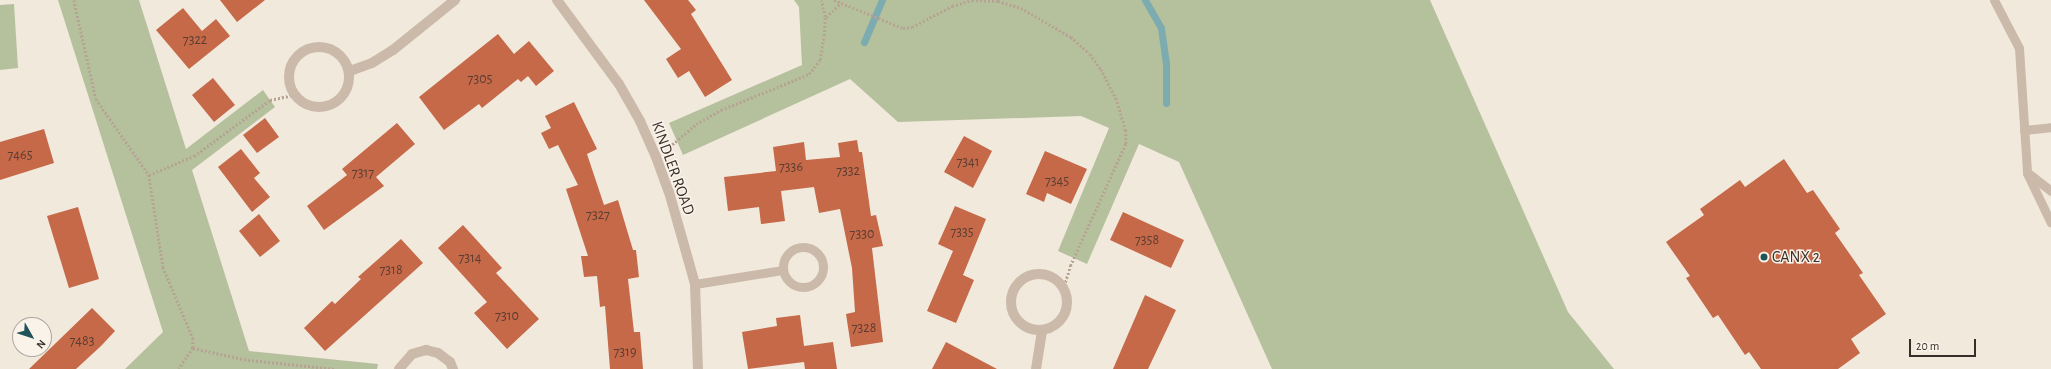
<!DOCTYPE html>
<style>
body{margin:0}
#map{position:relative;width:2051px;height:369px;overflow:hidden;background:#f2e9dd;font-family:"Alegreya Sans",sans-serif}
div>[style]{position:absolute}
.green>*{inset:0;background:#b5c19d}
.stream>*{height:7px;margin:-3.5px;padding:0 3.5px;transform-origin:3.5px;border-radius:3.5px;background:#7cacaf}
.building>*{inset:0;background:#c56949}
.path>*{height:2.5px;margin-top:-1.25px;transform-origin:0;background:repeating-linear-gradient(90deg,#b6a393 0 2px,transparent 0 4px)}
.service>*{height:9px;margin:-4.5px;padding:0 4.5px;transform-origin:4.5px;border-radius:4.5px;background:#cbb9a9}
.service>.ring{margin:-4.5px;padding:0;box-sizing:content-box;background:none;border:9px solid #cbb9a9;border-radius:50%}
.minor>*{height:10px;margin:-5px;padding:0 5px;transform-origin:5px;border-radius:5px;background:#cbb9a9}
.minor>.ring{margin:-5px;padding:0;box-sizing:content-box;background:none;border:10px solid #cbb9a9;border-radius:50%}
.dots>*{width:11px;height:11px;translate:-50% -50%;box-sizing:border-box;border:2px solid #faf3ea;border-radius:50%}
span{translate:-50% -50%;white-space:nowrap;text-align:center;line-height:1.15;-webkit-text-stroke:3px #faf3ea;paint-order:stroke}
.number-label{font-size:14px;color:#5b3d31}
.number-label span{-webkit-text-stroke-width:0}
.street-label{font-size:16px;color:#382e29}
.poi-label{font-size:16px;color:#382e29}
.left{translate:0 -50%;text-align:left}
.north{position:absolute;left:12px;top:317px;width:40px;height:40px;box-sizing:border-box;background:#faf3ea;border:1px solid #aca49d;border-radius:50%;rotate:129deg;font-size:11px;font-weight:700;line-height:16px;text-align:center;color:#382e29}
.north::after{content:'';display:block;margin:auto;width:14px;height:18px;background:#1f5459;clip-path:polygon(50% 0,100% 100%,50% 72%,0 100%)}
.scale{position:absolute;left:1909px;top:339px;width:67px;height:18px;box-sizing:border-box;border:2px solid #382e29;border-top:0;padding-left:5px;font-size:12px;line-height:14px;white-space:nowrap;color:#382e29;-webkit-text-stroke:3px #faf3ea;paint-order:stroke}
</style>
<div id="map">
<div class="green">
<i style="clip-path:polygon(58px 0,139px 0,186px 149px,263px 90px,275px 107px,192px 170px,249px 351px,378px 364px,377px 369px,125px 369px,163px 332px)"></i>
<i style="clip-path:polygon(794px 0,1430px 0,1568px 312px,1614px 369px,1272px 369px,1179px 162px,1139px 144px,1087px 264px,1058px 251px,1109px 128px,1081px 116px,898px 122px,850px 79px,683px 155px,669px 123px,802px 65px,799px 7px)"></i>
<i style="clip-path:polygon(14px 4px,18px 68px,0 70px,0 5px)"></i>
</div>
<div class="stream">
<i style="left:1145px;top:0;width:32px;rotate:60deg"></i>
<i style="left:1161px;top:28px;width:36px;rotate:82deg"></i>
<i style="left:1166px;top:64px;width:39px;rotate:90deg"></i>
<i style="left:864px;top:42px;width:46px;rotate:-66.8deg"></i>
</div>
<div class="building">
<i style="clip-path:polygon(220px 0,265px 0,237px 22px)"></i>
<i style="clip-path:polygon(644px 0,688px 0,696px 10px,691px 14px,732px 80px,705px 97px,689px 71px,678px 78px,666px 59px,681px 49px)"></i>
<i style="clip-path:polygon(183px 8px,202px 31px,216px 19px,230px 36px,189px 69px,156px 30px)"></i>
<i style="clip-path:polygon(498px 34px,514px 54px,529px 41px,554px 71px,536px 86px,528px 76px,521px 82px,518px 79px,482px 108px,479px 104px,444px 130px,419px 97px)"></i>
<i style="clip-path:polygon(213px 78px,235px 105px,214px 122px,192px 95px)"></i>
<i style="clip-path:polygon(574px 102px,597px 149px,587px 154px,604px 205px,618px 200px,633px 250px,636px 250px,639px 277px,628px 279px,634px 332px,640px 332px,643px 369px,610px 369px,605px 306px,600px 307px,597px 276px,584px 277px,581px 256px,588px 256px,566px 189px,578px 185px,558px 145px,549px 149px,541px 133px,551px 128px,545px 116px)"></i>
<i style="clip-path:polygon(265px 118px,279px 137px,257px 153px,243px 135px)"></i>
<i style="clip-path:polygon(397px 123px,415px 144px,376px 177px,384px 186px,324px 230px,307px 206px,347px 175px,342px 169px)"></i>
<i style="clip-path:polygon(44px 129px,54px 163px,0 180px,0 142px)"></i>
<i style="clip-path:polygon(964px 136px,992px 151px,973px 188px,944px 172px)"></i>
<i style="clip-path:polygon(857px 140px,859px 152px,862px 152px,871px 216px,876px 215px,883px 246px,872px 248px,883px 342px,851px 347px,846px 314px,855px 312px,852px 268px,840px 209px,819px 213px,814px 187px,781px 191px,785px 221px,761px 224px,759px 207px,728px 211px,724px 177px,776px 171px,773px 147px,804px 142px,806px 160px,840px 157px,838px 143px)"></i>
<i style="clip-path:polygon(241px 149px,260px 173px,254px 178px,270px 197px,252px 212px,218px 167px)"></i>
<i style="clip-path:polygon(1045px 151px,1087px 169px,1071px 204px,1047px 193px,1044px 202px,1026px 194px)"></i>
<i style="clip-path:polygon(1784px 159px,1807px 193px,1813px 190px,1840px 229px,1835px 233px,1863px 273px,1859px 275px,1886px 314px,1851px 339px,1860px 353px,1838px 369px,1761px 369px,1749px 352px,1745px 355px,1718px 315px,1713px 318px,1686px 278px,1690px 276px,1666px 242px,1704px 215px,1700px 209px,1740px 180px,1745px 187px)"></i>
<i style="clip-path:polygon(955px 206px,986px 219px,963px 275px,974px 280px,956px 323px,927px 311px,953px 251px,938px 244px)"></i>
<i style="clip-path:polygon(78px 207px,99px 279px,69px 288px,47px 216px)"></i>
<i style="clip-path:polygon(1123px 212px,1184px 240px,1171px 268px,1110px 240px)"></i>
<i style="clip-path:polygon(259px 214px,280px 241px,260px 257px,239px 231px)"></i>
<i style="clip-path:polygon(463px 225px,502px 268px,496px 273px,539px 319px,507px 349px,474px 313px,487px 302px,438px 248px)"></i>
<i style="clip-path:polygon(401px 239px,423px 263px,325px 351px,304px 328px,332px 301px,335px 304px,361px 279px,358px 277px)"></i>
<i style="clip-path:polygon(1145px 295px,1176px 310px,1148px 369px,1113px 369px)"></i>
<i style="clip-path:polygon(92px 308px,115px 331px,101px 346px,76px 369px,29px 369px)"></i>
<i style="clip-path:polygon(800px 315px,804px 346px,833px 342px,837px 369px,805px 369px,804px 362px,748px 369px,742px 332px,777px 326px,776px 318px)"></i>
<i style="clip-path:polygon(946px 342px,997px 369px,932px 369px)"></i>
</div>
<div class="path">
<i style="left:74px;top:0;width:101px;rotate:77.5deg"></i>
<i style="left:96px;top:99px;width:93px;rotate:55.1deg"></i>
<i style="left:149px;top:175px;width:93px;rotate:81.3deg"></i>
<i style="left:163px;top:267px;width:77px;rotate:67.1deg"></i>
<i style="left:193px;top:338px;width:10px;rotate:90deg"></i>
<i style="left:193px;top:348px;width:25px;rotate:124deg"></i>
<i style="left:834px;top:0;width:74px;rotate:22.1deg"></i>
<i style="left:903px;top:28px;width:9px;rotate:-6deg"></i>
<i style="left:912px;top:27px;width:45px;rotate:-27.7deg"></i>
<i style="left:952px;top:6px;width:21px;rotate:-17deg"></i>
<i style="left:972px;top:0;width:26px;rotate:2deg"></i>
<i style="left:998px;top:1px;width:24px;rotate:17deg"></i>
<i style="left:1021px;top:8px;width:58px;rotate:30.1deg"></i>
<i style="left:1071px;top:37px;width:25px;rotate:42deg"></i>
<i style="left:1090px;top:54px;width:19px;rotate:54deg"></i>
<i style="left:1101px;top:69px;width:33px;rotate:63deg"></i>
<i style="left:1116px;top:98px;width:34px;rotate:73deg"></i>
<i style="left:1126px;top:130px;width:14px;rotate:90deg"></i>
<i style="left:1126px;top:144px;width:133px;rotate:114.4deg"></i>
<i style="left:1071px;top:265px;width:24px;rotate:107deg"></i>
<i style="left:826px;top:17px;width:21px;rotate:-43deg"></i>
<i style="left:669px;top:147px;width:35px;rotate:-40deg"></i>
<i style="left:696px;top:124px;width:29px;rotate:-29deg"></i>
<i style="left:721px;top:110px;width:95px;rotate:-22.2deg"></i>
<i style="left:809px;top:74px;width:18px;rotate:-52deg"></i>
<i style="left:820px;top:60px;width:24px;rotate:-81deg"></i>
<i style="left:824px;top:36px;width:19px;rotate:-87deg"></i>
<i style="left:825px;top:17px;width:17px;rotate:-103deg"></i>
<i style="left:149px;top:175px;width:49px;rotate:-22.9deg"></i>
<i style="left:194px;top:156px;width:94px;rotate:-36.4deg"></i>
<i style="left:270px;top:100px;width:25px;rotate:-12deg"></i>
<i style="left:193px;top:348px;width:56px;rotate:12.3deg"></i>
<i style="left:248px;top:360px;width:88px;rotate:5.8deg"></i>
</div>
<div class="service">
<i style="left:1994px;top:0;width:54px;rotate:62.5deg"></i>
<i style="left:2019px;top:48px;width:125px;rotate:86.3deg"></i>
<i style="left:2027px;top:173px;width:55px;rotate:64.4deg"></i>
<i style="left:2024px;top:130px;width:27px;rotate:-6deg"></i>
<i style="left:2028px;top:173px;width:29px;rotate:38deg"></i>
<i class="ring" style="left:783px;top:247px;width:31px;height:31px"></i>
<i style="left:695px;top:284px;width:88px;rotate:-9.1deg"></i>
</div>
<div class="minor">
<i style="left:557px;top:0;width:104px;rotate:53.6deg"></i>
<i style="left:619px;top:84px;width:43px;rotate:60.4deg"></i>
<i style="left:640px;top:121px;width:39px;rotate:66deg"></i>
<i style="left:656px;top:157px;width:37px;rotate:70deg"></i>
<i style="left:669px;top:192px;width:96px;rotate:74.2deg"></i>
<i style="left:695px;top:284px;width:85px;rotate:88deg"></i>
<i class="ring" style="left:289px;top:47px;width:50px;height:50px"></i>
<i style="left:350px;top:71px;width:23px;rotate:-20deg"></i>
<i style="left:372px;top:63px;width:25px;rotate:-32deg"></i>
<i style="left:393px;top:50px;width:80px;rotate:-38.9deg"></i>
<i class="ring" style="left:1011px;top:274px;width:46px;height:46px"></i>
<i style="left:399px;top:369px;width:20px;rotate:-49deg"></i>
<i style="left:412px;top:354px;width:15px;rotate:-16deg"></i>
<i style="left:426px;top:350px;width:12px;rotate:14deg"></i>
<i style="left:438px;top:353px;width:15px;rotate:37deg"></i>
<i style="left:450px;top:362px;width:8px;rotate:67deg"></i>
<i style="left:1036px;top:369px;width:38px;rotate:-81deg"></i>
</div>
<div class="dots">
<i style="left:1764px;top:257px;background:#1f5459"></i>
</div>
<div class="number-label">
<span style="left:195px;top:40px">7322</span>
<span style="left:480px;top:79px">7305</span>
<span style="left:20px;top:155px">7465</span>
<span style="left:968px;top:162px">7341</span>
<span style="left:791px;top:167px">7336</span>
<span style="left:848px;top:171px">7332</span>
<span style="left:363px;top:173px">7317</span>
<span style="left:1057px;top:181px">7345</span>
<span style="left:598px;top:215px">7327</span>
<span style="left:962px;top:232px">7335</span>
<span style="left:862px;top:234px">7330</span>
<span style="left:1147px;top:240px">7358</span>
<span style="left:470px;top:258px">7314</span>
<span style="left:391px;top:270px">7318</span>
<span style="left:507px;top:316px">7310</span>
<span style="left:864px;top:328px">7328</span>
<span style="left:82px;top:341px">7483</span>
<span style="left:625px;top:352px">7319</span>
</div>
<div class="street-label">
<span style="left:673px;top:168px;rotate:70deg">KINDLER ROAD</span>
</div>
<div class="poi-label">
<span class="left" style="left:1772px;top:257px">CANX 2</span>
</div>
<div class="north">N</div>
<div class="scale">20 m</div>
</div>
